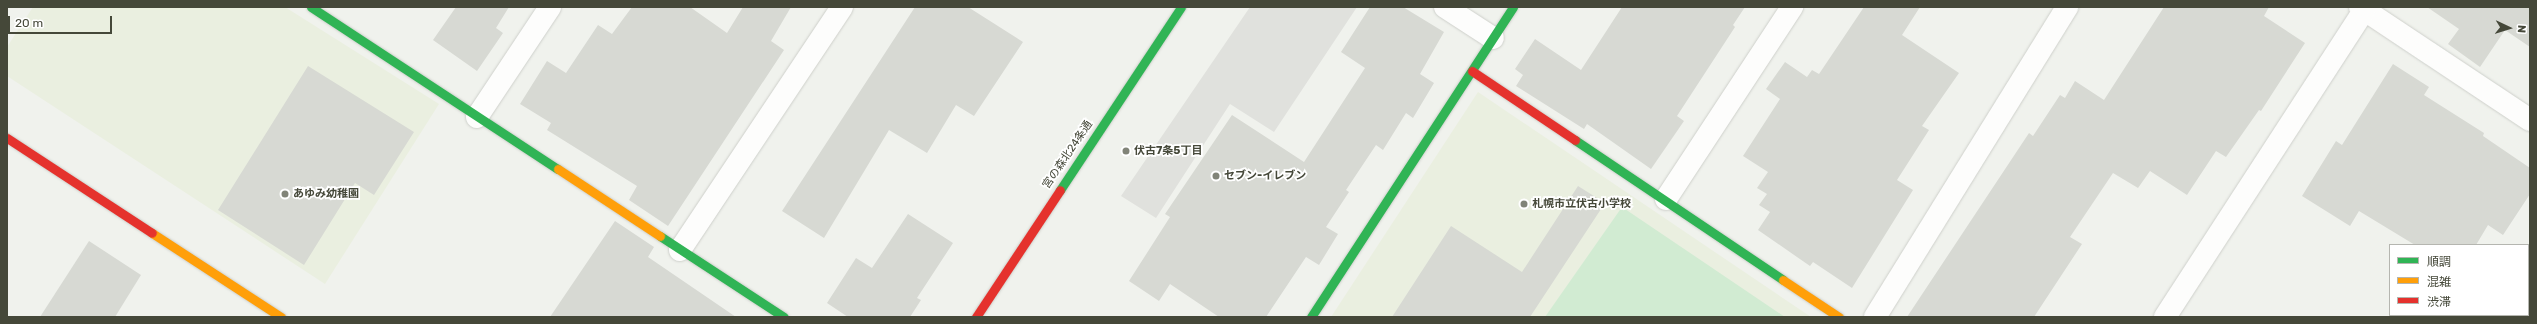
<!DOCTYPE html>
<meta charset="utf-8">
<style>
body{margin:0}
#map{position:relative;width:2537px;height:324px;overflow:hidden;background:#f0f2ed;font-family:Rubik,"Noto Sans JP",sans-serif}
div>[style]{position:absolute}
.education>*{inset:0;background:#eaefe0}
.green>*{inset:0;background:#d1ebd2}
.parking>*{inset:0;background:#e0e1dd}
.building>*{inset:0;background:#d7d9d3}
.roads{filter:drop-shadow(0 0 1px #ced0cb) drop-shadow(0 0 1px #ced0cb)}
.street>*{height:22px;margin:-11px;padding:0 11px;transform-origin:11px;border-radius:11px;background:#fdfdfc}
.fast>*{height:9px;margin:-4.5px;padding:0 4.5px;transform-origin:4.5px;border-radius:4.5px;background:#30b455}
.slow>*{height:9px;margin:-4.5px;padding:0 4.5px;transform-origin:4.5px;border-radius:4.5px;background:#ff9f0a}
.jam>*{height:9px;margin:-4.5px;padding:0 4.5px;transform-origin:4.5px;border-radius:4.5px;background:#e5322d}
.dots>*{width:11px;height:11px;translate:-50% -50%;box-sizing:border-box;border:2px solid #fff;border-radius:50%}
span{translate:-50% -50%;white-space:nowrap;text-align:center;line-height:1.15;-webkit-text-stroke:3.5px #fff;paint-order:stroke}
.poi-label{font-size:11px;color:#454839;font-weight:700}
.left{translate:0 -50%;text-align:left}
.street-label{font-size:11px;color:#454839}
.frame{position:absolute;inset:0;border:8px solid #454839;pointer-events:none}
.legend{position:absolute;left:2389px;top:244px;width:140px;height:72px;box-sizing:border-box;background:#fff;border:1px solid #b5b6b0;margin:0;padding:5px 7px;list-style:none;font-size:12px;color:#454839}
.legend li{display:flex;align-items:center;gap:8px;height:20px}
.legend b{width:20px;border:1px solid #b5b6b0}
.north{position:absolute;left:2489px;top:8px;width:40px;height:40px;-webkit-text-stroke:3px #fff;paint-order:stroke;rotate:94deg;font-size:11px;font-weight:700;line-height:16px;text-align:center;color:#454839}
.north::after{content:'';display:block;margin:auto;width:14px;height:18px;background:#454839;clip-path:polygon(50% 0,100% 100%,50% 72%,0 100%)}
.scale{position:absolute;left:8px;top:16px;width:104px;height:18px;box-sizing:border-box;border:2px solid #454839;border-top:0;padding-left:5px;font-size:12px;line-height:14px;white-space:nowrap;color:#454839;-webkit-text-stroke:3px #fff;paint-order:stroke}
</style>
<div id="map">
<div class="education">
<i style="clip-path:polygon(33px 7px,285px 7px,439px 104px,325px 284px,7px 76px,7px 47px)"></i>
<i style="clip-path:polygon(1478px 92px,1811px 317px,1331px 317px)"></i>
</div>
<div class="green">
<i style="clip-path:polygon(1622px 207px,1785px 317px,1545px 317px)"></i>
</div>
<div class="parking">
<i style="clip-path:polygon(1250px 7px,1357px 7px,1274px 132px,1230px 104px,1156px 218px,1121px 196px)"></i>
</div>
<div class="building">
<i style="clip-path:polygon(456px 7px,509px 7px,496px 28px,503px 33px,477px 71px,433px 40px)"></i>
<i style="clip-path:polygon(632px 7px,690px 7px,727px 33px,743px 7px,791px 7px,771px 41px,784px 50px,668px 226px,629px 200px,637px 186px,547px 130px,551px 123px,520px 104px,547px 61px,566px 73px,598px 25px,612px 34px)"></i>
<i style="clip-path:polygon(915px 7px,968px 7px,1023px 42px,974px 116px,956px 105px,927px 153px,889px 130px,824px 238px,782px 211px)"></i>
<i style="clip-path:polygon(1370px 7px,1403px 7px,1444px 32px,1420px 74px,1434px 83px,1413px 118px,1406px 113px,1383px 150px,1376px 145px,1346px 190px,1349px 192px,1326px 227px,1338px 234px,1319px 265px,1306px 257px,1266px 317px,1219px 317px,1170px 284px,1159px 301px,1129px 281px,1170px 217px,1165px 214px,1232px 115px,1304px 162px,1365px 68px,1341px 52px)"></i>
<i style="clip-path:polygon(1622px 7px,1745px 7px,1733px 25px,1735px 27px,1677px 116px,1684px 121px,1651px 169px,1587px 124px,1584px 129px,1516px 86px,1523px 75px,1515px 69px,1535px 39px,1581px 70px)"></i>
<i style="clip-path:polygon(1864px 7px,1920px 7px,1902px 35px,1959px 73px,1922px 126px,1929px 130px,1897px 180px,1913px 190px,1852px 288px,1813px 262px,1810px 266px,1758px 230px,1770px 212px,1759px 205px,1767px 194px,1757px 188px,1768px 172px,1743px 156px,1780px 99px,1766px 89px,1785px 62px,1807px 77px,1812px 70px,1819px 74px)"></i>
<i style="clip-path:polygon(2164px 7px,2269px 7px,2264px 16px,2305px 43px,2261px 111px,2259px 110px,2226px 157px,2216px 151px,2187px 195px,2150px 171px,2138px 188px,2113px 173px,2070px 237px,2082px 244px,2034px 317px,1907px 317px,2029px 133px,2033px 136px,2060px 95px,2065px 98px,2075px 81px,2104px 100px)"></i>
<i style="clip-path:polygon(2427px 7px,2530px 7px,2530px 47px,2505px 30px,2480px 67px,2448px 44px,2459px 29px)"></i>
<i style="clip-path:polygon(2393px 64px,2429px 87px,2424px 95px,2484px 133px,2483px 136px,2530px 168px,2530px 194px,2503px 235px,2488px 225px,2476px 245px,2415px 245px,2359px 211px,2350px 226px,2302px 196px,2336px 141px,2342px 145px)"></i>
<i style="clip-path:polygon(308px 66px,414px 132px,374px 195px,355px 183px,304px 265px,218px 210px)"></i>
<i style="clip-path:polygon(1578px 186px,1605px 203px,1530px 317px,1392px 317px,1451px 226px,1522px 272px)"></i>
<i style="clip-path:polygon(908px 214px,953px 243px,917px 298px,921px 300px,910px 317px,848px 317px,827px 303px,856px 258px,872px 268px)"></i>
<i style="clip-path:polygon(615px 221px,654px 247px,648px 257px,736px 317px,550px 317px)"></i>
<i style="clip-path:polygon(89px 241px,141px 275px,115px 317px,40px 317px)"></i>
</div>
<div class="roads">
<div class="street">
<i style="left:1445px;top:7px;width:57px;rotate:32.9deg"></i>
<i style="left:2360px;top:7px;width:204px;rotate:33.6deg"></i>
<i style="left:477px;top:117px;width:132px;rotate:-56.4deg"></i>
<i style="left:1666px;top:199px;width:230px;rotate:-56.7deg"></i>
<i style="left:680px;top:250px;width:292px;rotate:-56.3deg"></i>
<i style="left:2528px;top:288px;width:4px;rotate:-56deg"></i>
<i style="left:1875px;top:317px;width:365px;rotate:-58.2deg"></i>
<i style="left:2165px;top:317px;width:366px;rotate:-57deg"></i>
<i style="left:2510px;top:317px;width:2px;rotate:-63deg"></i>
</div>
<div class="fast">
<i style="left:311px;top:7px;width:295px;rotate:33.3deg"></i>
<i style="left:1575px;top:140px;width:251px;rotate:33.9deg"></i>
<i style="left:1060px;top:190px;width:219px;rotate:-56.5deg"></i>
<i style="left:660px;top:236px;width:148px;rotate:33.2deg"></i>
<i style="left:1311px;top:317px;width:370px;rotate:-56.9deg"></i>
</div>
<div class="slow">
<i style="left:558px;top:169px;width:122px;rotate:33.3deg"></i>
<i style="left:152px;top:233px;width:154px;rotate:33.1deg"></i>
<i style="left:1783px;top:280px;width:67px;rotate:33.5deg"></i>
</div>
<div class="jam">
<i style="left:1472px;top:71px;width:124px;rotate:33.8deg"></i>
<i style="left:7px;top:138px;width:173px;rotate:33.2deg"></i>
<i style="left:976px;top:317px;width:152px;rotate:-56.5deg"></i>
</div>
</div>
<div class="dots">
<i style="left:1126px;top:151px;background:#818478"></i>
<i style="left:1216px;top:176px;background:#818478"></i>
<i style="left:285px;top:194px;background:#818478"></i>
<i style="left:1524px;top:204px;background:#818478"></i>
</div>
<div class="poi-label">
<span class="left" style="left:1134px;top:151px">伏古7条5丁目</span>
<span class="left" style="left:1224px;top:176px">セブン-イレブン</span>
<span class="left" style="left:293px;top:194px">あゆみ幼稚園</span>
<span class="left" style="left:1532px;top:204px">札幌市立伏古小学校</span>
</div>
<div class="street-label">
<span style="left:1068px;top:155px;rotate:-56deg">宮の森北24条通</span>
</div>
<div class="frame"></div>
<ul class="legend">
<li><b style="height:5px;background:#30b455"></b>順調</li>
<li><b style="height:5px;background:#ff9f0a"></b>混雑</li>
<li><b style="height:5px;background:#e5322d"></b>渋滞</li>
</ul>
<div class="north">N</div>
<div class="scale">20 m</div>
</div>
